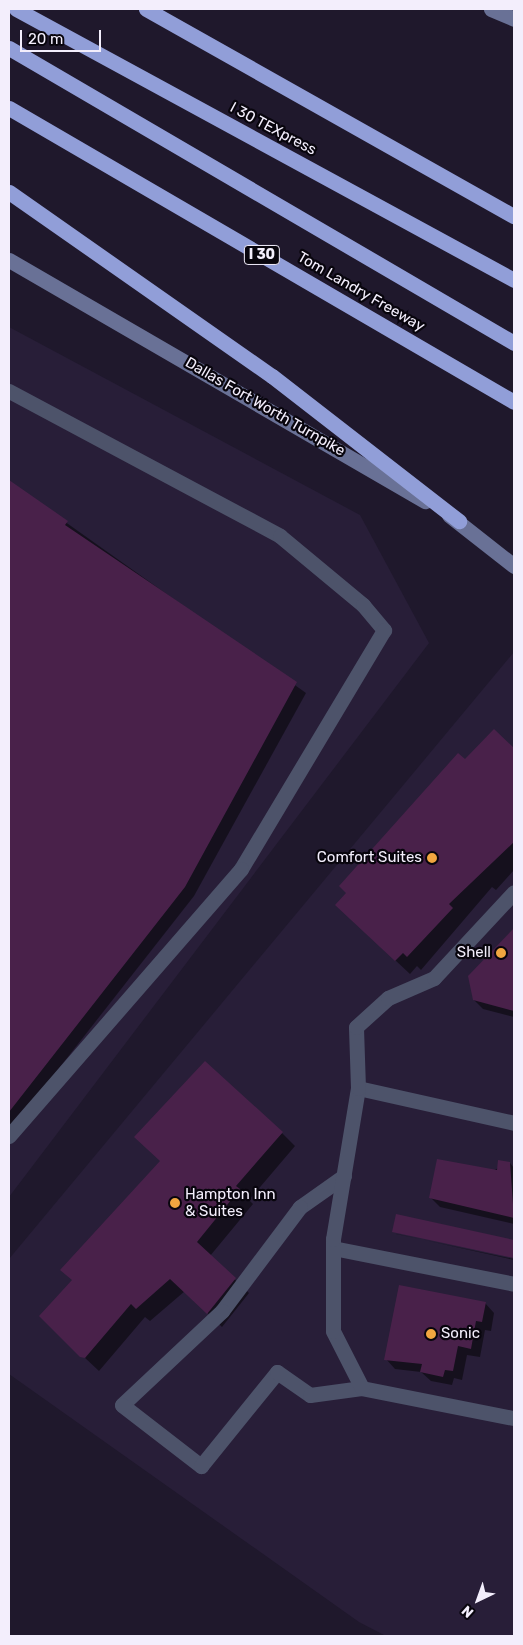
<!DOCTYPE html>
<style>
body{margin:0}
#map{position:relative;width:523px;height:1645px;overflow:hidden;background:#1f182c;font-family:Rubik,sans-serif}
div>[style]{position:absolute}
.built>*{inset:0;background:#281e38}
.shadow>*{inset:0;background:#0007}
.building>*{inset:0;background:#49214a}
.lane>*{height:15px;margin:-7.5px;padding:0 7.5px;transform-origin:7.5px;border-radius:7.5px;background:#4d536a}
.secondary>*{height:15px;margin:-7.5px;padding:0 7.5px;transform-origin:7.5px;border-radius:7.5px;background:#697196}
.highway>*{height:15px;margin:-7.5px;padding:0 7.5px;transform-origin:7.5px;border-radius:7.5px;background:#919ed8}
.dots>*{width:14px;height:14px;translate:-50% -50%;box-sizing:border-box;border:2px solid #08050d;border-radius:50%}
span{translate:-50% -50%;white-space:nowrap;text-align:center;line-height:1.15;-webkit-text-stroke:4.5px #08050d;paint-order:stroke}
.shield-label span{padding:1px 4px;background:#08050d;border:1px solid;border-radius:4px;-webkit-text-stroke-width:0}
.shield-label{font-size:14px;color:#f3eefc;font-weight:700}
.street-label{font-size:15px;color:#f3eefc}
.poi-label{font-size:15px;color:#f3eefc}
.right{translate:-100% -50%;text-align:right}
.left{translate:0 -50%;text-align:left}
.frame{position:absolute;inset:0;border:10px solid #f3eefc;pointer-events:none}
.north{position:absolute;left:453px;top:1575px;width:50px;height:50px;-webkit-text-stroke:4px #08050d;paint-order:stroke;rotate:222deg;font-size:14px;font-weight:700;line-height:20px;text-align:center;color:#f3eefc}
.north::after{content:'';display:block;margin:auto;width:18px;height:22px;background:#f3eefc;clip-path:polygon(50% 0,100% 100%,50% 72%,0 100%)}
.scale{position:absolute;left:20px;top:30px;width:81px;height:22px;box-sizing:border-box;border:2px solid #f3eefc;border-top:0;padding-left:6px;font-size:15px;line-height:18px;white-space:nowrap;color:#f3eefc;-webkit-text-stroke:4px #08050d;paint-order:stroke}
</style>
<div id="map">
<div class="built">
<i style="clip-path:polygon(9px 327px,360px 515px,429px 643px,9px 1197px)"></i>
<i style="clip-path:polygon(514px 652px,514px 1636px,386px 1636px,359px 1622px,9px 1374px,9px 1259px)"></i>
</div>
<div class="shadow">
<i style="clip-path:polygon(9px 482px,306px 693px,194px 896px,9px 1132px)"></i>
<i style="clip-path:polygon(494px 730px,514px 749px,514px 870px,496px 890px,492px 887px,421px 970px,417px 966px,410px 974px,350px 918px,348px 894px,340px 886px,458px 755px,465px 761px)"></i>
<i style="clip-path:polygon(514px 929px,514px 1017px,483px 1009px,474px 1000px,469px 977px)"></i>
<i style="clip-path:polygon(282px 1133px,295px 1146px,249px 1200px,253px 1204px,210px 1256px,249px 1293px,222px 1327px,185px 1291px,150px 1321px,145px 1317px,99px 1371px,54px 1329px)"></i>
<i style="clip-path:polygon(510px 1163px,514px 1168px,514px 1224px,440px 1207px,431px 1198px)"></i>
<i style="clip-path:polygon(396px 1234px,514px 1259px,514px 1260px,397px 1234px)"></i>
<i style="clip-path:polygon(485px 1303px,494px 1313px,491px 1331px,485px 1330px,480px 1357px,467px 1355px,462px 1380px,454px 1378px,452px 1385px,431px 1381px,421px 1372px,395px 1369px,386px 1359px)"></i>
</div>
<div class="building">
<i style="clip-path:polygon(9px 480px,68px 521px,65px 525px,297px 682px,185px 887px,9px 1112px)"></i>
<i style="clip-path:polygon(494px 729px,514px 748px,514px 842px,449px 904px,453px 908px,407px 957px,403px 953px,395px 961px,335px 905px,346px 893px,339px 886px,458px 753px,465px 759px)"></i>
<i style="clip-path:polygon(514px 928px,514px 1011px,473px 1000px,468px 976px)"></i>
<i style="clip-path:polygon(205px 1061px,283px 1132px,236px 1186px,240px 1189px,197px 1242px,236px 1278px,207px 1314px,170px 1279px,136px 1309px,131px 1304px,85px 1358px,80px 1357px,39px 1316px,72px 1280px,60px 1270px,160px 1161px,134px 1137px)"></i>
<i style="clip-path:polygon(437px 1159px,497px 1170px,498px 1160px,510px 1162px,514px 1218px,429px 1198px)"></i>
<i style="clip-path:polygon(396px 1214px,514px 1240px,514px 1258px,392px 1232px)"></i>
<i style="clip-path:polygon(399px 1285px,486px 1302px,482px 1322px,476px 1321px,471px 1349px,458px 1346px,453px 1371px,445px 1370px,443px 1377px,420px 1372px,422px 1364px,384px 1360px)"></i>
</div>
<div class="lane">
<i style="left:9px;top:391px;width:307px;rotate:28.1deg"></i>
<i style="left:280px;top:536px;width:108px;rotate:39.7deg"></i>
<i style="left:363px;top:605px;width:33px;rotate:50deg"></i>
<i style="left:384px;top:630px;width:279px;rotate:120.9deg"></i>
<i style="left:241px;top:869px;width:354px;rotate:131deg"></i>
<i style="left:358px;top:1088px;width:160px;rotate:12.6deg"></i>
<i style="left:344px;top:1176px;width:54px;rotate:144.8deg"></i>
<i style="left:300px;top:1207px;width:130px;rotate:126.9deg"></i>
<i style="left:222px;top:1311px;width:137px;rotate:136.8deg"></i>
<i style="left:122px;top:1405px;width:100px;rotate:37.7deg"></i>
<i style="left:201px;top:1466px;width:121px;rotate:-51deg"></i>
<i style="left:277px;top:1372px;width:40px;rotate:34.9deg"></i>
<i style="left:310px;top:1395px;width:52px;rotate:-7.7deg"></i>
<i style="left:333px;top:1248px;width:185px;rotate:11.2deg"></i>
<i style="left:513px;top:1418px;width:154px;rotate:-168.8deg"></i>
<i style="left:362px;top:1388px;width:64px;rotate:-117deg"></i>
<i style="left:333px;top:1331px;width:92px;rotate:-90deg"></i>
<i style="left:333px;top:1239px;width:153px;rotate:-80.6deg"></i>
<i style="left:358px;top:1088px;width:61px;rotate:-91.9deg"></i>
<i style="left:356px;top:1027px;width:43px;rotate:-42.2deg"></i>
<i style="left:388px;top:998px;width:50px;rotate:-23.5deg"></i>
<i style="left:434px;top:978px;width:117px;rotate:-47.1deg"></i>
</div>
<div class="secondary">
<i style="left:491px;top:9px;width:25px;rotate:23deg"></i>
<i style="left:9px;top:260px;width:481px;rotate:30.1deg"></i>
<i style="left:449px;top:515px;width:83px;rotate:38.1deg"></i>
</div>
<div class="highway">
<i style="left:16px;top:9px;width:567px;rotate:28.55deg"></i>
<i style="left:146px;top:9px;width:422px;rotate:29.4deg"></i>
<i style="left:9px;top:48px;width:585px;rotate:30.29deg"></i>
<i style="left:9px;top:108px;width:584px;rotate:30.21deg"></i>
<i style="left:9px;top:192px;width:321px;rotate:35deg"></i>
<i style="left:272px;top:376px;width:237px;rotate:37.8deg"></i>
</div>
<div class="dots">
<i style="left:432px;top:858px;background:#f1a640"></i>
<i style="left:501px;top:953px;background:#f1a640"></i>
<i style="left:175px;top:1203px;background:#f1a640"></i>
<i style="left:431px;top:1334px;background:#f1a640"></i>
</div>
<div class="shield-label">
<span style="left:262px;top:255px">I 30</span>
</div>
<div class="street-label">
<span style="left:273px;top:129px;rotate:28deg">I 30 TEXpress</span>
<span style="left:361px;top:292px;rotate:30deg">Tom Landry Freeway</span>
<span style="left:265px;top:407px;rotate:30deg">Dallas Fort Worth Turnpike</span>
</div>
<div class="poi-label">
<span class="right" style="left:422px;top:858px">Comfort Suites</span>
<span class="right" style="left:491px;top:953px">Shell</span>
<span class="left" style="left:185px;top:1203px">Hampton Inn<br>&amp; Suites</span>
<span class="left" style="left:441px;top:1334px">Sonic</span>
</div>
<div class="frame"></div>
<div class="north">N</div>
<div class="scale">20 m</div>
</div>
